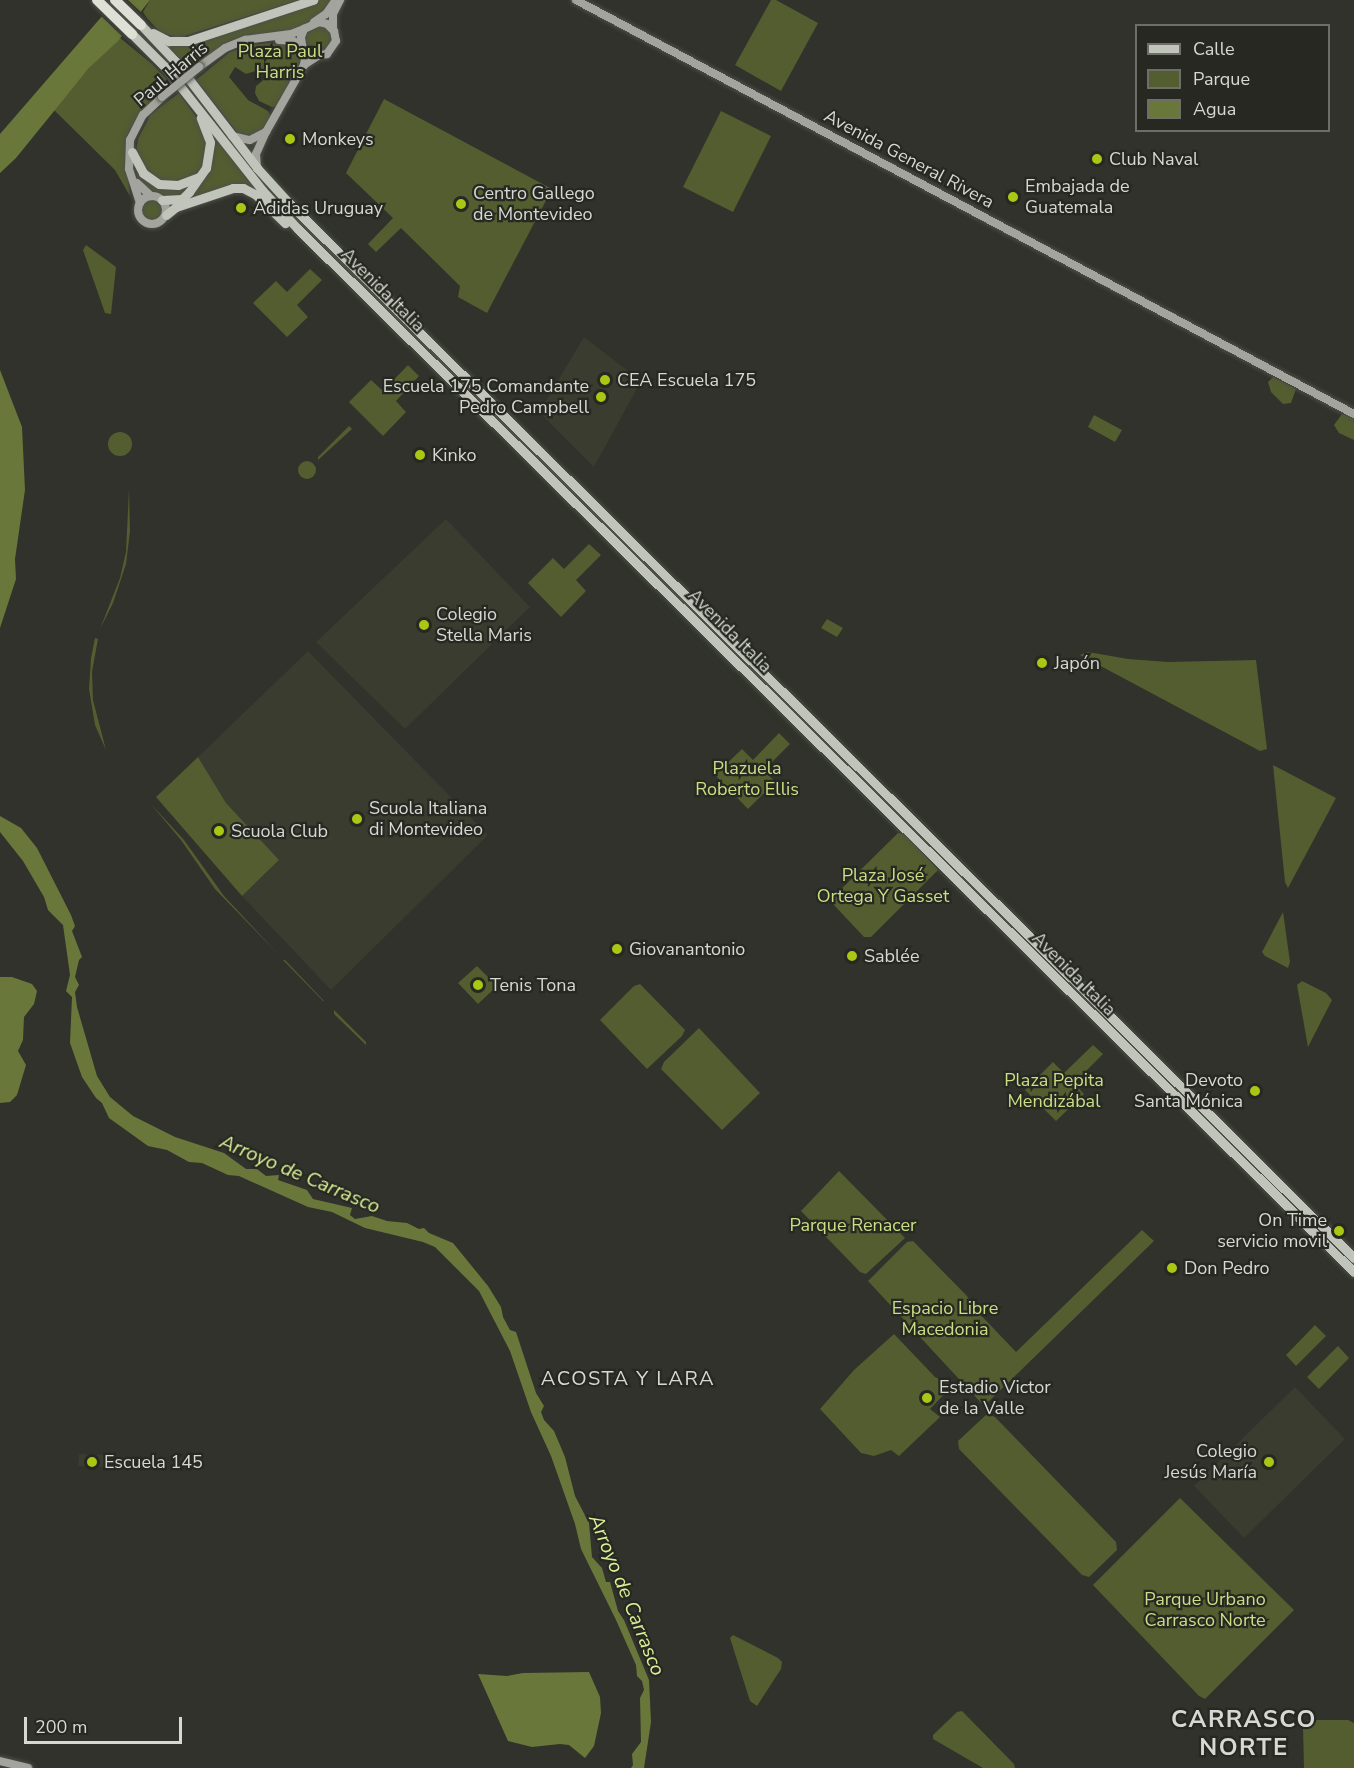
<!DOCTYPE html>
<meta charset="utf-8">
<style>
body{margin:0}
#map{position:relative;width:1354px;height:1768px;overflow:hidden;background:#30322b;font-family:"Nunito Sans",sans-serif}
div>[style]{position:absolute}
.built>*{inset:0;background:#393c2e}
.green>*{inset:0;background:#535d30}
.round{border-radius:50%}
.water>*{inset:0;background:#69773a}
.pier>*{inset:0;background:#30322b}
.roads{filter:drop-shadow(0 0 2px #4e5049) drop-shadow(0 0 2px #4e5049)}
.secondary>*{height:8px;margin:-4px;padding:0 4px;transform-origin:4px;border-radius:4px;background:#a2a49d}
.secondary>.ring{margin:-4px;padding:0;box-sizing:content-box;background:none;border:8px solid #a2a49d;border-radius:50%}
.primary>*{height:9px;margin:-4.5px;padding:0 4.5px;transform-origin:4.5px;border-radius:4.5px;background:#c1c4bb}
.highway>*{height:10px;margin:-5px;padding:0 5px;transform-origin:5px;border-radius:5px;background:#dee0d6}
.bridges{filter:drop-shadow(0 0 2px #4e5049) drop-shadow(0 0 2px #4e5049)}
.secondary-bridge>*{height:8px;margin:-4px;padding:0 4px;transform-origin:4px;border-radius:4px;background:#a2a49d}
.dots>*{width:16px;height:16px;translate:-50% -50%;box-sizing:border-box;border:3px solid #262821;border-radius:50%}
span{translate:-50% -50%;white-space:nowrap;text-align:center;line-height:1.15;-webkit-text-stroke:4.5px #262821;paint-order:stroke}
.park-label{font-size:18px;color:#cadf85}
.street-label{font-size:18px;color:#d7d8d3}
.poi-label{font-size:18px;color:#d7d8d3}
.left{translate:0 -50%;text-align:left}
.right{translate:-100% -50%;text-align:right}
.water-label{font-size:20px;color:#dbf096;font-style:italic}
.neighbourhood-label{font-size:20px;color:#d7d8d3;letter-spacing:1.5px}
.district-label{font-size:24px;color:#d7d8d3;font-weight:700;letter-spacing:1.5px}
.legend{position:absolute;left:1135px;top:24px;width:195px;height:108px;box-sizing:border-box;background:#262821;border:2px solid #6d6e68;margin:0;padding:8px 10px;list-style:none;font-size:18px;color:#d7d8d3}
.legend li{display:flex;align-items:center;gap:12px;height:30px}
.legend b{width:30px;border:2px solid #6d6e68}
.scale{position:absolute;left:24px;top:1717px;width:158px;height:27px;box-sizing:border-box;border:3px solid #d7d8d3;border-top:0;padding-left:8px;font-size:18px;line-height:21px;white-space:nowrap;color:#d7d8d3;-webkit-text-stroke:4px #262821;paint-order:stroke}
</style>
<div id="map">
<div class="built">
<i style="clip-path:polygon(584px 337px,641px 381px,594px 467px,539px 412px)"></i>
<i style="clip-path:polygon(446px 519px,530px 607px,405px 729px,316px 642px)"></i>
<i style="clip-path:polygon(308px 651px,488px 835px,331px 990px,242px 896px,279px 860px,226px 803px,198px 757px)"></i>
<i style="clip-path:polygon(1295px 1387px,1345px 1439px,1244px 1538px,1194px 1486px)"></i>
<i style="clip-path:polygon(79px 1454px,106px 1455px,106px 1467px,78px 1466px)"></i>
</div>
<div class="green">
<i style="clip-path:polygon(150px 0,299px 0,178px 38px,160px 32px,147px 18px,143px 12px)"></i>
<i style="clip-path:polygon(318px 0,334px 0,317px 18px,293px 31px,268px 34px,202px 60px,190px 69px,162px 41px,168px 43px)"></i>
<i style="clip-path:polygon(771px 0,776px 0,818px 23px,781px 91px,735px 65px)"></i>
<i class="round" style="left:306px;top:26px;width:26px;height:26px"></i>
<i style="clip-path:polygon(119px 37px,152px 64px,171px 84px,142px 110px,128px 133px,125px 156px,130px 196px,115px 170px,54px 110px,89px 68px)"></i>
<i style="clip-path:polygon(270px 43px,296px 46px,302px 51px,301px 63px,277px 106px,272px 107px,259px 101px,255px 93px,256px 86px,266px 78px,261px 69px,246px 74px,235px 67px,229px 77px,248px 100px,268px 111px,271px 117px,264px 130px,255px 137px,239px 135px,196px 80px,230px 52px,251px 45px)"></i>
<i style="clip-path:polygon(188px 85px,239px 150px,576px 493px,575px 495px,290px 213px,246px 162px)"></i>
<i style="clip-path:polygon(179px 93px,201px 124px,207px 141px,202px 168px,194px 177px,166px 184px,147px 175px,136px 153px,138px 139px,151px 114px)"></i>
<i style="clip-path:polygon(384px 99px,552px 189px,487px 313px,458px 297px,460px 286px,401px 228px,376px 252px,368px 244px,393px 218px,346px 173px)"></i>
<i style="clip-path:polygon(721px 111px,771px 136px,733px 212px,683px 187px)"></i>
<i style="clip-path:polygon(210px 131px,273px 208px,247px 187px,170px 206px,205px 172px)"></i>
<i style="clip-path:polygon(134px 164px,144px 178px,192px 184px,184px 195px,164px 198px,149px 192px,140px 184px)"></i>
<i class="round" style="left:140px;top:197px;width:24px;height:24px"></i>
<i style="clip-path:polygon(86px 245px,116px 267px,111px 314px,105px 313px,83px 250px)"></i>
<i style="clip-path:polygon(310px 269px,322px 280px,297px 305px,308px 317px,287px 337px,253px 303px,276px 281px,287px 292px)"></i>
<i style="clip-path:polygon(408px 365px,419px 376px,396px 401px,406px 412px,383px 436px,349px 402px,371px 380px,383px 391px)"></i>
<i style="clip-path:polygon(1273px 377px,1296px 389px,1291px 403px,1283px 404px,1271px 392px,1268px 382px)"></i>
<i style="clip-path:polygon(1342px 414px,1354px 418px,1354px 440px,1339px 433px,1334px 425px)"></i>
<i style="clip-path:polygon(1094px 415px,1122px 430px,1115px 442px,1088px 427px)"></i>
<i style="clip-path:polygon(349px 426px,352px 429px,318px 460px,318px 457px)"></i>
<i class="round" style="left:108px;top:432px;width:24px;height:24px"></i>
<i class="round" style="left:298px;top:461px;width:18px;height:18px"></i>
<i style="clip-path:polygon(129px 489px,130px 531px,126px 564px,113px 603px,100px 629px,120px 578px,126px 552px)"></i>
<i style="clip-path:polygon(592px 508px,933px 846px,934px 850px,589px 510px)"></i>
<i style="clip-path:polygon(589px 544px,601px 555px,576px 580px,586px 591px,561px 617px,528px 583px,553px 558px,564px 569px)"></i>
<i style="clip-path:polygon(827px 619px,843px 628px,837px 637px,821px 628px)"></i>
<i style="clip-path:polygon(95px 638px,98px 639px,92px 672px,93px 700px,106px 750px,95px 725px,89px 689px,91px 658px)"></i>
<i style="clip-path:polygon(1088px 652px,1128px 659px,1168px 662px,1256px 660px,1267px 749px,1260px 751px,1080px 655px)"></i>
<i style="clip-path:polygon(779px 733px,790px 744px,764px 770px,775px 782px,748px 809px,715px 775px,742px 749px,753px 760px)"></i>
<i style="clip-path:polygon(198px 757px,226px 803px,279px 860px,242px 896px,156px 797px)"></i>
<i style="clip-path:polygon(1273px 765px,1336px 798px,1288px 888px,1285px 882px)"></i>
<i style="clip-path:polygon(150px 803px,184px 840px,224px 896px,280px 956px,215px 889px,181px 840px)"></i>
<i style="clip-path:polygon(898px 833px,905px 834px,938px 870px,871px 937px,864px 937px,833px 904px,832px 898px)"></i>
<i style="clip-path:polygon(960px 873px,1212px 1124px,1212px 1125px,957px 874px)"></i>
<i style="clip-path:polygon(1283px 912px,1290px 962px,1288px 968px,1265px 956px,1262px 952px)"></i>
<i style="clip-path:polygon(283px 960px,285px 960px,324px 1001px,323px 1001px)"></i>
<i style="clip-path:polygon(477px 966px,497px 986px,478px 1004px,458px 983px)"></i>
<i style="clip-path:polygon(1302px 981px,1326px 993px,1332px 1000px,1308px 1047px,1297px 985px)"></i>
<i style="clip-path:polygon(640px 984px,685px 1030px,682px 1036px,647px 1069px,600px 1020px,634px 986px)"></i>
<i style="clip-path:polygon(334px 1010px,366px 1042px,366px 1045px,334px 1014px)"></i>
<i style="clip-path:polygon(699px 1028px,760px 1093px,722px 1130px,661px 1069px,664px 1062px)"></i>
<i style="clip-path:polygon(1093px 1045px,1103px 1054px,1074px 1083px,1084px 1094px,1056px 1121px,1025px 1090px,1053px 1062px,1064px 1073px)"></i>
<i style="clip-path:polygon(839px 1171px,905px 1238px,866px 1274px,860px 1272px,801px 1211px)"></i>
<i style="clip-path:polygon(1142px 1230px,1154px 1241px,984px 1406px,868px 1281px,907px 1242px,913px 1241px,967px 1296px,975px 1309px,1016px 1352px)"></i>
<i style="clip-path:polygon(1315px 1325px,1326px 1336px,1296px 1366px,1286px 1355px)"></i>
<i style="clip-path:polygon(894px 1334px,935px 1377px,953px 1385px,930px 1409px,940px 1417px,899px 1456px,891px 1450px,874px 1456px,861px 1453px,820px 1409px,854px 1370px)"></i>
<i style="clip-path:polygon(1338px 1346px,1349px 1358px,1319px 1389px,1307px 1377px)"></i>
<i style="clip-path:polygon(987px 1414px,995px 1417px,1116px 1542px,1117px 1550px,1089px 1577px,1082px 1575px,959px 1449px,958px 1441px)"></i>
<i style="clip-path:polygon(1180px 1498px,1294px 1610px,1205px 1699px,1199px 1696px,1093px 1585px)"></i>
<i style="clip-path:polygon(733px 1635px,778px 1658px,782px 1662px,781px 1669px,757px 1706px,750px 1701px,730px 1638px)"></i>
<i style="clip-path:polygon(962px 1711px,1014px 1764px,1015px 1768px,983px 1768px,933px 1739px,933px 1735px,957px 1712px)"></i>
<i style="clip-path:polygon(1308px 1720px,1348px 1720px,1354px 1723px,1354px 1768px,1304px 1768px,1303px 1727px)"></i>
</div>
<div class="water">
<i style="clip-path:polygon(116px 0,150px 0,118px 41px,89px 68px,16px 158px,0 173px,0 134px)"></i>
<i style="clip-path:polygon(0 370px,22px 427px,25px 490px,15px 559px,16px 579px,0 628px)"></i>
<i style="clip-path:polygon(0 816px,21px 828px,37px 848px,71px 915px,75px 926px,72px 931px,82px 957px,79px 960px,75px 977px,79px 985px,75px 992px,77px 1007px,97px 1076px,110px 1097px,133px 1116px,175px 1137px,224px 1153px,246px 1169px,257px 1169px,266px 1176px,279px 1175px,278px 1180px,307px 1190px,313px 1199px,352px 1208px,350px 1215px,355px 1219px,372px 1216px,387px 1221px,407px 1223px,419px 1229px,424px 1228px,429px 1233px,453px 1243px,488px 1286px,501px 1307px,503px 1317px,510px 1330px,516px 1332px,536px 1393px,544px 1406px,541px 1412px,544px 1420px,554px 1431px,565px 1457px,575px 1496px,589px 1523px,592px 1557px,602px 1568px,606px 1582px,610px 1582px,618px 1611px,624px 1620px,649px 1680px,651px 1722px,644px 1768px,631px 1768px,633px 1765px,632px 1754px,641px 1742px,640px 1698px,644px 1690px,642px 1681px,637px 1676px,636px 1665px,616px 1620px,581px 1549px,575px 1524px,551px 1456px,531px 1412px,510px 1351px,479px 1291px,435px 1247px,423px 1242px,365px 1228px,332px 1212px,308px 1207px,239px 1176px,228px 1175px,202px 1163px,189px 1162px,167px 1150px,148px 1146px,109px 1118px,102px 1103px,96px 1098px,82px 1077px,70px 1043px,72px 997px,66px 991px,70px 975px,63px 925px,48px 910px,44px 897px,23px 861px,0 832px)"></i>
<i style="clip-path:polygon(0 977px,12px 977px,32px 984px,37px 991px,34px 1004px,24px 1017px,23px 1040px,18px 1051px,26px 1065px,17px 1095px,10px 1102px,0 1103px)"></i>
<i style="clip-path:polygon(589px 1672px,600px 1697px,601px 1713px,594px 1746px,585px 1758px,569px 1745px,560px 1744px,532px 1747px,508px 1741px,478px 1674px,507px 1676px,523px 1673px)"></i>
</div>
<div class="pier">
<i style="clip-path:polygon(112px 0,128px 0,144px 15px,123px 37px,99px 14px)"></i>
</div>
<div class="roads">
<div class="secondary">
<i style="left:576px;top:0;width:881px;rotate:28.02deg"></i>
<i style="left:314px;top:22px;width:14px;rotate:-34deg"></i>
<i style="left:326px;top:14px;width:16px;rotate:-55deg"></i>
<i style="left:333px;top:29px;width:15px;rotate:-90deg"></i>
<i style="left:333px;top:14px;width:16px;rotate:-63deg"></i>
<i style="left:279px;top:40px;width:14px;rotate:4deg"></i>
<i style="left:293px;top:41px;width:10px;rotate:24deg"></i>
<i style="left:304px;top:65px;width:12px;rotate:-81deg"></i>
<i style="left:306px;top:53px;width:9px;rotate:-117deg"></i>
<i style="left:302px;top:45px;width:8px;rotate:-97deg"></i>
<i style="left:301px;top:37px;width:9px;rotate:-69deg"></i>
<i style="left:304px;top:29px;width:17px;rotate:-25deg"></i>
<i style="left:319px;top:22px;width:8px;rotate:14deg"></i>
<i style="left:327px;top:24px;width:10px;rotate:45deg"></i>
<i style="left:334px;top:31px;width:10px;rotate:79deg"></i>
<i style="left:336px;top:41px;width:16px;rotate:125deg"></i>
<i style="left:327px;top:54px;width:13px;rotate:171deg"></i>
<i style="left:314px;top:56px;width:12px;rotate:-145deg"></i>
<i style="left:199px;top:67px;width:32px;rotate:-36deg"></i>
<i style="left:225px;top:48px;width:22px;rotate:-22deg"></i>
<i style="left:245px;top:40px;width:46px;rotate:-7.4deg"></i>
<i style="left:291px;top:34px;width:14px;rotate:-21deg"></i>
<i style="left:232px;top:136px;width:18px;rotate:13deg"></i>
<i style="left:250px;top:140px;width:18px;rotate:-27deg"></i>
<i style="left:257px;top:168px;width:14px;rotate:-94deg"></i>
<i style="left:256px;top:154px;width:24px;rotate:-66deg"></i>
<i style="left:266px;top:132px;width:77px;rotate:-60.4deg"></i>
<i style="left:304px;top:65px;width:17px;rotate:-33deg"></i>
<i style="left:137px;top:183px;width:19px;rotate:43deg"></i>
<i class="ring" style="left:138px;top:196px;width:20px;height:20px"></i>
<i style="left:140px;top:203px;width:36px;rotate:-108deg"></i>
<i style="left:129px;top:169px;width:29px;rotate:-88deg"></i>
<i style="left:130px;top:140px;width:28px;rotate:-63deg"></i>
<i style="left:143px;top:115px;width:26px;rotate:-43deg"></i>
<i style="left:0;top:1761px;width:29px;rotate:14deg"></i>
</div>
<div class="primary">
<i style="left:141px;top:25px;width:50px;rotate:46.6deg"></i>
<i style="left:175px;top:61px;width:135px;rotate:52.5deg"></i>
<i style="left:257px;top:168px;width:45px;rotate:47.7deg"></i>
<i style="left:287px;top:201px;width:1502px;rotate:44.73deg"></i>
<i style="left:153px;top:33px;width:18px;rotate:27deg"></i>
<i style="left:169px;top:41px;width:19px"></i>
<i style="left:188px;top:41px;width:132px;rotate:-18.2deg"></i>
<i style="left:132px;top:34px;width:47px;rotate:45deg"></i>
<i style="left:165px;top:67px;width:157px;rotate:51.7deg"></i>
<i style="left:262px;top:190px;width:53px;rotate:47.3deg"></i>
<i style="left:298px;top:229px;width:1484px;rotate:44.65deg"></i>
<i style="left:132px;top:152px;width:24px;rotate:62deg"></i>
<i style="left:143px;top:173px;width:19px;rotate:35deg"></i>
<i style="left:159px;top:184px;width:19px;rotate:3deg"></i>
<i style="left:178px;top:185px;width:22px;rotate:-21deg"></i>
<i style="left:162px;top:200px;width:20px;rotate:-3deg"></i>
<i style="left:182px;top:199px;width:10px;rotate:-45deg"></i>
<i style="left:189px;top:192px;width:29px;rotate:-55deg"></i>
<i style="left:206px;top:168px;width:26px;rotate:-81deg"></i>
<i style="left:210px;top:142px;width:26px;rotate:-111deg"></i>
<i style="left:166px;top:215px;width:13px;rotate:-39deg"></i>
<i style="left:176px;top:207px;width:60px;rotate:-18.4deg"></i>
<i style="left:233px;top:188px;width:10px"></i>
<i style="left:243px;top:188px;width:13px;rotate:27deg"></i>
<i style="left:255px;top:194px;width:42px;rotate:44deg"></i>
</div>
<div class="highway">
<i style="left:97px;top:0;width:49px;rotate:44.2deg"></i>
<i style="left:115px;top:0;width:36px;rotate:44deg"></i>
</div>
</div>
<div class="bridges">
<div class="secondary-bridge">
<i style="left:162px;top:97px;width:48px;rotate:-39deg"></i>
</div>
</div>
<div class="dots">
<i style="left:290px;top:139px;background:#abc716"></i>
<i style="left:1097px;top:159px;background:#abc716"></i>
<i style="left:1013px;top:197px;background:#abc716"></i>
<i style="left:461px;top:204px;background:#abc716"></i>
<i style="left:241px;top:208px;background:#abc716"></i>
<i style="left:605px;top:380px;background:#abc716"></i>
<i style="left:601px;top:397px;background:#abc716"></i>
<i style="left:420px;top:455px;background:#abc716"></i>
<i style="left:424px;top:625px;background:#abc716"></i>
<i style="left:1042px;top:663px;background:#abc716"></i>
<i style="left:357px;top:819px;background:#abc716"></i>
<i style="left:219px;top:831px;background:#abc716"></i>
<i style="left:617px;top:949px;background:#abc716"></i>
<i style="left:852px;top:956px;background:#abc716"></i>
<i style="left:478px;top:985px;background:#abc716"></i>
<i style="left:1255px;top:1091px;background:#abc716"></i>
<i style="left:1339px;top:1231px;background:#abc716"></i>
<i style="left:1172px;top:1268px;background:#abc716"></i>
<i style="left:927px;top:1398px;background:#abc716"></i>
<i style="left:92px;top:1462px;background:#abc716"></i>
<i style="left:1269px;top:1462px;background:#abc716"></i>
</div>
<div class="park-label">
<span style="left:280px;top:62px">Plaza Paul<br>Harris</span>
<span style="left:747px;top:779px">Plazuela<br>Roberto Ellis</span>
<span style="left:883px;top:886px">Plaza José<br>Ortega Y Gasset</span>
<span style="left:1054px;top:1091px">Plaza Pepita<br>Mendizábal</span>
<span style="left:853px;top:1225px">Parque Renacer</span>
<span style="left:945px;top:1319px">Espacio Libre<br>Macedonia</span>
<span style="left:1205px;top:1610px">Parque Urbano<br>Carrasco Norte</span>
</div>
<div class="street-label">
<span style="left:171px;top:74px;rotate:-40deg">Paul Harris</span>
<span style="left:909px;top:159px;rotate:28deg">Avenida General Rivera</span>
<span style="left:383px;top:290px;rotate:45deg">Avenida Italia</span>
<span style="left:730px;top:631px;rotate:45deg">Avenida Italia</span>
<span style="left:1074px;top:974px;rotate:45deg">Avenida Italia</span>
</div>
<div class="poi-label">
<span class="left" style="left:302px;top:139px">Monkeys</span>
<span class="left" style="left:1109px;top:159px">Club Naval</span>
<span class="left" style="left:1025px;top:197px">Embajada de<br>Guatemala</span>
<span class="left" style="left:473px;top:204px">Centro Gallego<br>de Montevideo</span>
<span class="left" style="left:253px;top:208px">Adidas Uruguay</span>
<span class="left" style="left:617px;top:380px">CEA Escuela 175</span>
<span class="right" style="left:589px;top:397px">Escuela 175 Comandante<br>Pedro Campbell</span>
<span class="left" style="left:432px;top:455px">Kinko</span>
<span class="left" style="left:436px;top:625px">Colegio<br>Stella Maris</span>
<span class="left" style="left:1054px;top:663px">Japón</span>
<span class="left" style="left:369px;top:819px">Scuola Italiana<br>di Montevideo</span>
<span class="left" style="left:231px;top:831px">Scuola Club</span>
<span class="left" style="left:629px;top:949px">Giovanantonio</span>
<span class="left" style="left:864px;top:956px">Sablée</span>
<span class="left" style="left:490px;top:985px">Tenis Tona</span>
<span class="right" style="left:1243px;top:1091px">Devoto<br>Santa Mónica</span>
<span class="right" style="left:1327px;top:1231px">On Time<br>servicio movil</span>
<span class="left" style="left:1184px;top:1268px">Don Pedro</span>
<span class="left" style="left:939px;top:1398px">Estadio Victor<br>de la Valle</span>
<span class="right" style="left:1257px;top:1462px">Colegio<br>Jesús María</span>
<span class="left" style="left:104px;top:1462px">Escuela 145</span>
</div>
<div class="water-label">
<span style="left:300px;top:1174px;rotate:23deg">Arroyo de Carrasco</span>
<span style="left:627px;top:1595px;rotate:68deg">Arroyo de Carrasco</span>
</div>
<div class="neighbourhood-label">
<span style="left:628px;top:1378px">ACOSTA Y LARA</span>
</div>
<div class="district-label">
<span style="left:1244px;top:1734px">CARRASCO<br>NORTE</span>
</div>
<ul class="legend">
<li><b style="height:8px;background:#c1c4bb"></b>Calle</li>
<li><b style="height:16px;background:#535d30"></b>Parque</li>
<li><b style="height:16px;background:#69773a"></b>Agua</li>
</ul>
<div class="scale">200 m</div>
</div>
